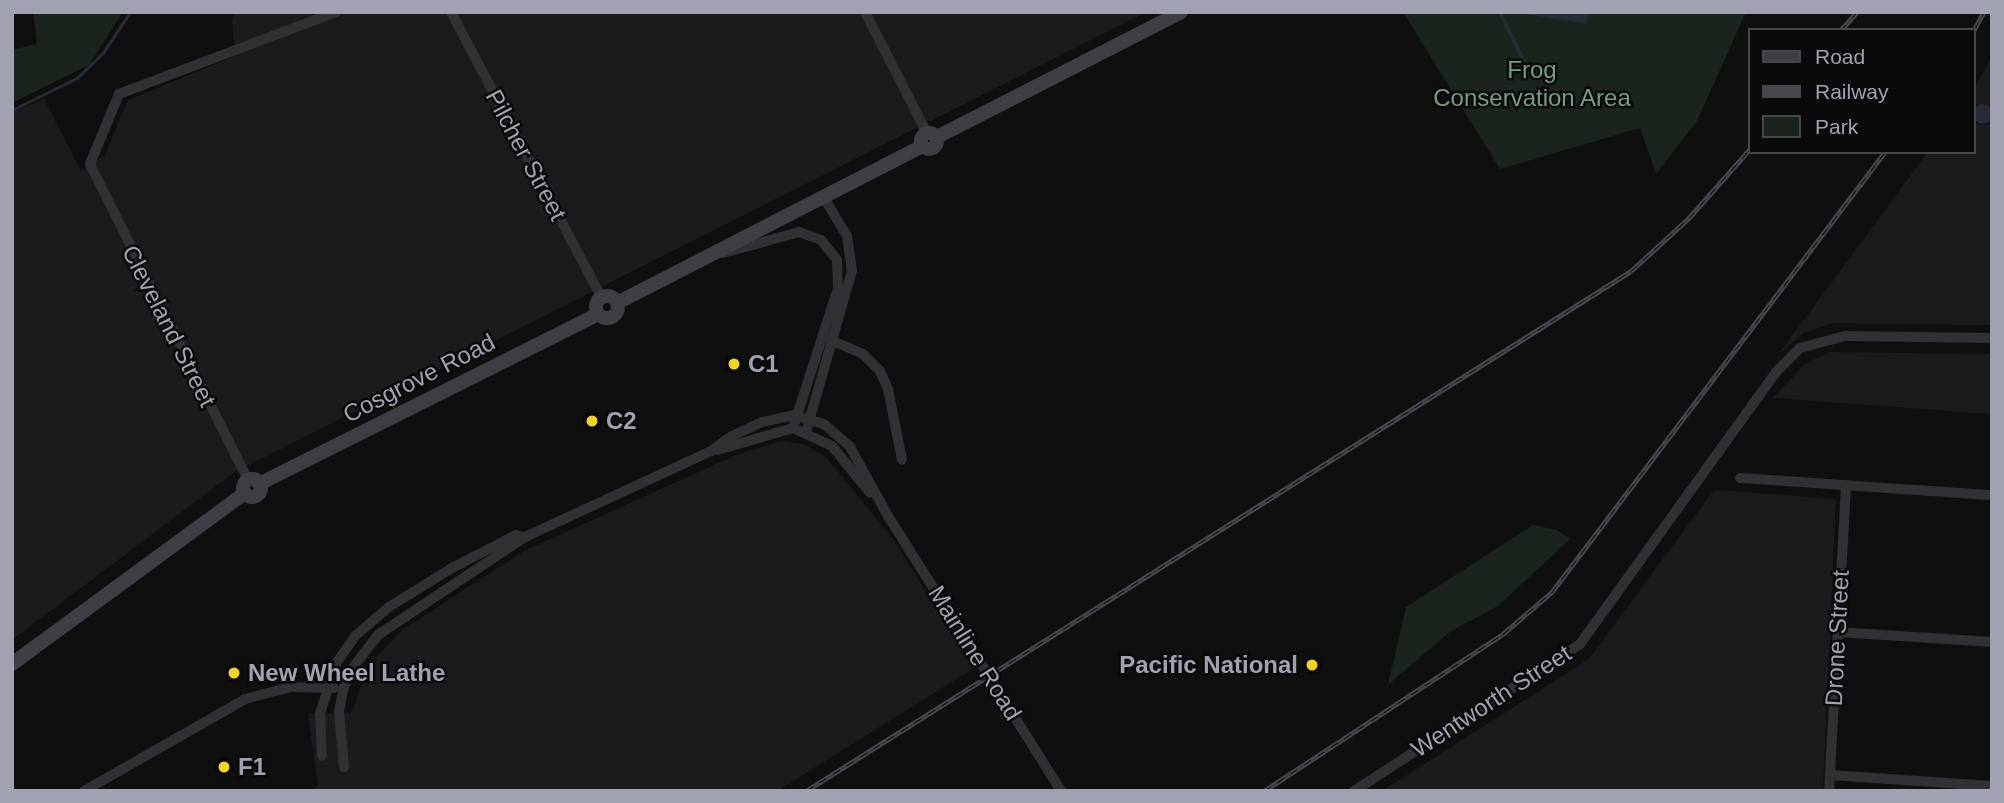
<!DOCTYPE html>
<style>
body{margin:0}
#map{position:relative;width:2004px;height:803px;overflow:hidden;background:#0f0f10;font-family:Arial,sans-serif}
div>[style]{position:absolute}
.built>*{inset:0;background:#1b1b1d}
.green>*{inset:0;background:#1b231d}
.water>*{inset:0;background:#262b34}
.round{border-radius:50%}
.stream>*{height:2.5px;margin:-1.25px;padding:0 1.25px;transform-origin:1.25px;border-radius:1.25px;background:#262b34}
.street>*{height:10px;margin:-5px;padding:0 5px;transform-origin:5px;border-radius:5px;background:#303035}
.secondary>*{height:14px;margin:-7px;padding:0 7px;transform-origin:7px;border-radius:7px;background:#3e3e45}
.secondary>.ring{margin:-7px;padding:0;box-sizing:content-box;background:none;border:14px solid #3e3e45;border-radius:50%}
.rail>*{height:5px;margin-top:-2.5px;transform-origin:0;background:repeating-linear-gradient(90deg,#0a0a0b 0 8px,#47474e 0 16px);box-sizing:border-box;border-block:2px solid #47474e}
.street-bridge>*{height:10px;margin:-5px;padding:0 5px;transform-origin:5px;border-radius:5px;background:#303035}
.dots>*{width:19px;height:19px;translate:-50% -50%;box-sizing:border-box;border:4px solid #0a0a0b;border-radius:50%}
span{translate:-50% -50%;white-space:nowrap;text-align:center;line-height:1.15;-webkit-text-stroke:5px #0a0a0b;paint-order:stroke}
.park-label{font-size:24px;color:#769d80}
.street-label{font-size:24px;color:#a0a2b1}
.poi-label{font-size:24px;color:#a0a2b1;font-weight:700}
.left{translate:0 -50%;text-align:left}
.right{translate:-100% -50%;text-align:right}
.frame{position:absolute;inset:0;border:14px solid #a0a2b1;pointer-events:none}
.legend{position:absolute;left:1748px;top:28px;width:228px;height:126px;box-sizing:border-box;background:#0a0a0b;border:2px solid #46474d;margin:0;padding:9px 12px;list-style:none;font-size:21px;color:#a0a2b1}
.legend li{display:flex;align-items:center;gap:14px;height:35px}
.legend b{width:35px;border:2px solid #46474d}
</style>
<div id="map">
<div class="built">
<i style="clip-path:polygon(236px 12px,1146px 12px,235px 472px,12px 640px,12px 112px,44px 99px,81px 171px,105px 155px,128px 100px,235px 56px,232px 19px)"></i>
<i style="clip-path:polygon(1992px 57px,1992px 106px,1974px 104px,1974px 89px)"></i>
<i style="clip-path:polygon(1974px 123px,1992px 125px,1992px 325px,1833px 323px,1804px 333px,1778px 355px,1928px 152px,1974px 152px)"></i>
<i style="clip-path:polygon(1829px 352px,1992px 354px,1992px 414px,1773px 398px,1805px 364px)"></i>
<i style="clip-path:polygon(781px 441px,804px 444px,827px 458px,893px 539px,974px 668px,777px 791px,311px 791px,318px 786px,308px 714px,352px 712px,369px 665px,402px 630px,524px 551px,736px 455px)"></i>
<i style="clip-path:polygon(1714px 490px,1836px 499px,1823px 791px,1382px 791px,1589px 659px)"></i>
</div>
<div class="green">
<i style="clip-path:polygon(33px 12px,123px 12px,89px 65px,12px 103px,12px 50px,37px 44px)"></i>
<i style="clip-path:polygon(1403px 12px,1746px 12px,1697px 121px,1656px 174px,1640px 128px,1500px 169px)"></i>
<i style="clip-path:polygon(1533px 525px,1557px 530px,1570px 539px,1498px 606px,1451px 631px,1388px 685px,1406px 607px)"></i>
</div>
<div class="water">
<i style="clip-path:polygon(1498px 12px,1502px 12px,1532px 73px,1528px 75px)"></i>
<i style="clip-path:polygon(1511px 12px,1588px 12px,1587px 24px)"></i>
<i class="round" style="left:1973px;top:104px;width:20px;height:20px"></i>
</div>
<div class="stream">
<i style="left:12px;top:110px;width:72px;rotate:-26.2deg"></i>
<i style="left:77px;top:78px;width:36px;rotate:-44deg"></i>
<i style="left:103px;top:53px;width:49px;rotate:-56.6deg"></i>
</div>
<div class="street">
<i style="left:451px;top:12px;width:322px;rotate:62.2deg"></i>
<i style="left:865px;top:12px;width:136px;rotate:62.9deg"></i>
<i style="left:723px;top:253px;width:79px;rotate:-15.4deg"></i>
<i style="left:799px;top:232px;width:23px;rotate:20deg"></i>
<i style="left:821px;top:240px;width:26px;rotate:51deg"></i>
<i style="left:837px;top:260px;width:28px;rotate:88deg"></i>
<i style="left:838px;top:288px;width:147px;rotate:107.8deg"></i>
<i style="left:828px;top:339px;width:38px;rotate:23deg"></i>
<i style="left:863px;top:354px;width:24px;rotate:45deg"></i>
<i style="left:880px;top:371px;width:20px;rotate:66deg"></i>
<i style="left:888px;top:389px;width:72px;rotate:78.8deg"></i>
<i style="left:806px;top:432px;width:167px;rotate:-74.1deg"></i>
<i style="left:852px;top:271px;width:35px;rotate:-98deg"></i>
<i style="left:847px;top:236px;width:44px;rotate:-121.2deg"></i>
<i style="left:717px;top:450px;width:79px;rotate:-16.1deg"></i>
<i style="left:793px;top:428px;width:43px;rotate:24.8deg"></i>
<i style="left:832px;top:446px;width:60px;rotate:51deg"></i>
<i style="left:1740px;top:478px;width:253px;rotate:3.9deg"></i>
<i style="left:248px;top:480px;width:353px;rotate:-116.6deg"></i>
<i style="left:90px;top:164px;width:76px;rotate:-67.5deg"></i>
<i style="left:119px;top:94px;width:232px;rotate:-20.7deg"></i>
<i style="left:1838px;top:632px;width:154px;rotate:3.7deg"></i>
<i style="left:322px;top:756px;width:43px;rotate:-92.7deg"></i>
<i style="left:320px;top:713px;width:54px;rotate:-71.6deg"></i>
<i style="left:337px;top:662px;width:32px;rotate:-55deg"></i>
<i style="left:355px;top:636px;width:45px;rotate:-40.5deg"></i>
<i style="left:389px;top:607px;width:74px;rotate:-31.8deg"></i>
<i style="left:452px;top:568px;width:72px;rotate:-27.3deg"></i>
<i style="left:516px;top:535px;width:9px;rotate:13deg"></i>
<i style="left:344px;top:767px;width:55px;rotate:-95.2deg"></i>
<i style="left:339px;top:712px;width:22px;rotate:-80deg"></i>
<i style="left:343px;top:690px;width:22px;rotate:-68deg"></i>
<i style="left:351px;top:670px;width:44px;rotate:-52.4deg"></i>
<i style="left:378px;top:635px;width:177px;rotate:-33.7deg"></i>
<i style="left:525px;top:537px;width:205px;rotate:-24.8deg"></i>
<i style="left:711px;top:451px;width:26px;rotate:-36deg"></i>
<i style="left:732px;top:436px;width:33px;rotate:-25deg"></i>
<i style="left:762px;top:422px;width:33px;rotate:-12deg"></i>
<i style="left:794px;top:415px;width:31px;rotate:17deg"></i>
<i style="left:824px;top:424px;width:35px;rotate:41deg"></i>
<i style="left:850px;top:447px;width:79px;rotate:61.2deg"></i>
<i style="left:1830px;top:775px;width:162px;rotate:3.9deg"></i>
<i style="left:84px;top:791px;width:185px;rotate:-29.7deg"></i>
<i style="left:245px;top:699px;width:48px;rotate:-14.6deg"></i>
<i style="left:291px;top:687px;width:43px;rotate:1.3deg"></i>
<i style="left:1354px;top:791px;width:270px;rotate:-33deg"></i>
<i style="left:1580px;top:644px;width:335px;rotate:-54.2deg"></i>
<i style="left:1776px;top:372px;width:34px;rotate:-45deg"></i>
<i style="left:1800px;top:348px;width:47px;rotate:-14.9deg"></i>
<i style="left:1845px;top:336px;width:147px;rotate:0.8deg"></i>
<i style="left:1829px;top:791px;width:306px;rotate:-86.8deg"></i>
</div>
<div class="secondary">
<i class="ring" style="left:921px;top:133px;width:2px;height:2px"></i>
<i style="left:937px;top:137px;width:274px;rotate:-27.1deg"></i>
<i class="ring" style="left:596px;top:296px;width:8px;height:8px"></i>
<i style="left:617px;top:303px;width:343px;rotate:-27.2deg"></i>
<i class="ring" style="left:243px;top:479px;width:4px;height:4px"></i>
<i style="left:259px;top:484px;width:379px;rotate:-26.6deg"></i>
<i style="left:12px;top:664px;width:289px;rotate:-36.3deg"></i>
</div>
<div class="rail">
<i style="left:1841px;top:30px;width:24px;rotate:-48deg"></i>
<i style="left:1974px;top:30px;width:21px;rotate:-61deg"></i>
<i style="left:806px;top:791px;width:975px;rotate:-32.22deg"></i>
<i style="left:1631px;top:271px;width:79px;rotate:-42.4deg"></i>
<i style="left:1689px;top:218px;width:92px;rotate:-48.5deg"></i>
<i style="left:1264px;top:791px;width:286px;rotate:-33.3deg"></i>
<i style="left:1503px;top:634px;width:65px;rotate:-40.6deg"></i>
<i style="left:1552px;top:592px;width:552px;rotate:-52.88deg"></i>
</div>
<div class="street-bridge">
<i style="left:888px;top:516px;width:325px;rotate:57.8deg"></i>
</div>
<div class="dots">
<i style="left:734px;top:364px;background:#f2d425"></i>
<i style="left:592px;top:421px;background:#f2d425"></i>
<i style="left:1312px;top:665px;background:#f2d425"></i>
<i style="left:234px;top:673px;background:#f2d425"></i>
<i style="left:224px;top:767px;background:#f2d425"></i>
</div>
<div class="park-label">
<span style="left:1532px;top:84px">Frog<br>Conservation Area</span>
</div>
<div class="street-label">
<span style="left:526px;top:155px;rotate:62deg">Pilcher Street</span>
<span style="left:169px;top:326px;rotate:63deg">Cleveland Street</span>
<span style="left:419px;top:378px;rotate:-27deg">Cosgrove Road</span>
<span style="left:1837px;top:638px;rotate:-87deg">Drone Street</span>
<span style="left:975px;top:653px;rotate:58deg">Mainline Road</span>
<span style="left:1491px;top:701px;rotate:-33deg">Wentworth Street</span>
</div>
<div class="poi-label">
<span class="left" style="left:748px;top:364px">C1</span>
<span class="left" style="left:606px;top:421px">C2</span>
<span class="right" style="left:1298px;top:665px">Pacific National</span>
<span class="left" style="left:248px;top:673px">New Wheel Lathe</span>
<span class="left" style="left:238px;top:767px">F1</span>
</div>
<div class="frame"></div>
<ul class="legend">
<li><b style="height:9px;background:#3e3e45"></b>Road</li>
<li><b style="height:9px;background:#47474e"></b>Railway</li>
<li><b style="height:19px;background:#1b231d"></b>Park</li>
</ul>
</div>
